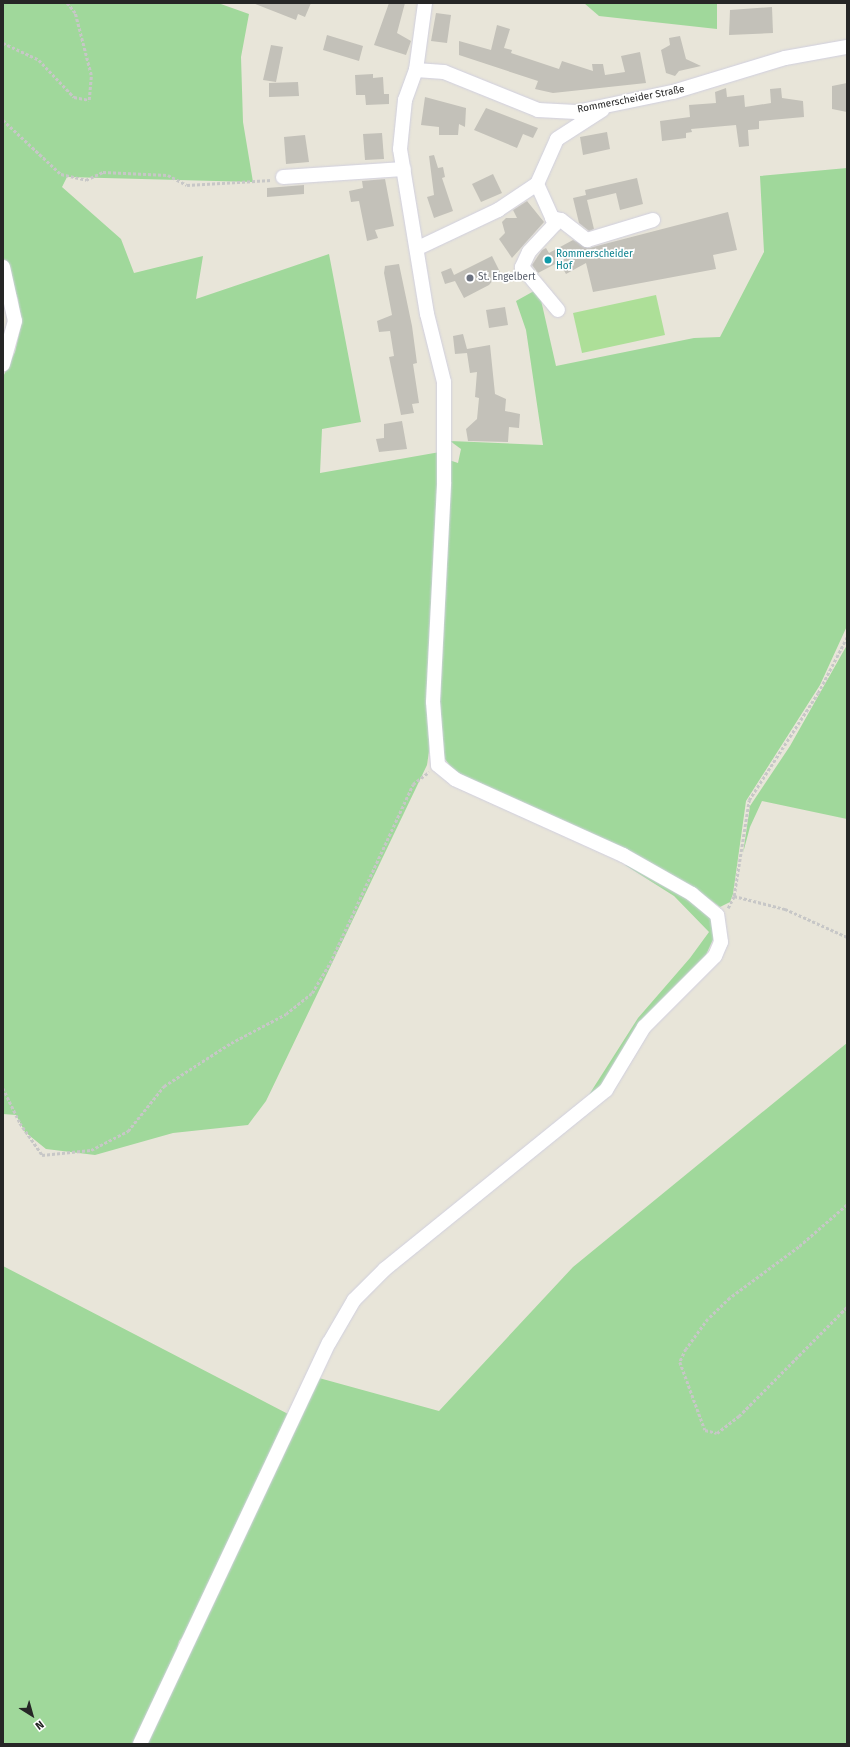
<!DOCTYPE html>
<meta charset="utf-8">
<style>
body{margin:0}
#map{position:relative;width:850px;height:1747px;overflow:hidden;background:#e8e5d9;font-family:"Fira Sans",sans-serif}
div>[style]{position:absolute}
.green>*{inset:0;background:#a0d89b}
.pitch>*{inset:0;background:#addf98}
.building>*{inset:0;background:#c3c1b9}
.path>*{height:2.5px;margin-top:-1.25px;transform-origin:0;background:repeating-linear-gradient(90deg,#c7c7c7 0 3px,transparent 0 5px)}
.roads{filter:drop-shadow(0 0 1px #d0cfde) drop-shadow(0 0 1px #d0cfde)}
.minor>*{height:14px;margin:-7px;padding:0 7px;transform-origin:7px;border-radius:7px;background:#fff}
.dots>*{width:11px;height:11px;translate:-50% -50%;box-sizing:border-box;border:2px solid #fff;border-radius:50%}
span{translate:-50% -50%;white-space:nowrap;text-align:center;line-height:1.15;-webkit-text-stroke:3.5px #fff;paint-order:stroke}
.street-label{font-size:10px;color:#262626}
.culture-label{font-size:10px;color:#0d838f}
.left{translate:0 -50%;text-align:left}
.worship-label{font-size:10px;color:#5b616d}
.frame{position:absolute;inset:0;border:4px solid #262626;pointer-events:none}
.north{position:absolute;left:12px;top:1695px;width:40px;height:40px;-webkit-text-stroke:3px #fff;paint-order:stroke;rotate:143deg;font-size:11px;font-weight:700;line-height:16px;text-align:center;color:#262626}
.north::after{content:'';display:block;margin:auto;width:14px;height:18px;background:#262626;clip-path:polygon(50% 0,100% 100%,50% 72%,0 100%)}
</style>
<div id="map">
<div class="green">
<i style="clip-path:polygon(3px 3px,218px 3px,249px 14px,241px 57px,243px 122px,253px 182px,67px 177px,62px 187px,121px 239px,134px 273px,203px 256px,196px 299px,329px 254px,361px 422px,322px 429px,320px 473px,440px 452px,432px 731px,427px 765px,266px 1101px,248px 1125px,173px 1133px,95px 1155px,46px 1149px,25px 1132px,16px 1115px,3px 1114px,3px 377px,15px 352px,21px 325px,18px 299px,3px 260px)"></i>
<i style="clip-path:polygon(584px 3px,717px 3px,717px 29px,599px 16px)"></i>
<i style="clip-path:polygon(847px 168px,847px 626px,820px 685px,746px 801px,733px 894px,730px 902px,720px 907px,697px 890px,454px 771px,445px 759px,439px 740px,439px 700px,449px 460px,458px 463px,461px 449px,450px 441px,543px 445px,526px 330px,516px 301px,534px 291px,541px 300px,556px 366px,694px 338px,720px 337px,764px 252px,760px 176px)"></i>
<i style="clip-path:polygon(847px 645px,847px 819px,762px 801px,750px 827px,743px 853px,750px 806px,790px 746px)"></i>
<i style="clip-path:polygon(625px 865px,638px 867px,688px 895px,712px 919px,716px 933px,705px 957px,602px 1089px,585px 1101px,638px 1018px,690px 958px,709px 932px,674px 896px)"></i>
<i style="clip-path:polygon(847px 1043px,847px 1744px,144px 1744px,319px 1378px,439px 1411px,573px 1267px)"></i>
<i style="clip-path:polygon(3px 1266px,290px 1415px,188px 1631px,179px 1641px,174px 1661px,135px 1744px,3px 1744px)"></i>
</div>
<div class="pitch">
<i style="clip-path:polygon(656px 295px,665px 335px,582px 353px,573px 313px)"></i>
</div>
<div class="building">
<i style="clip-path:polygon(253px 3px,311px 3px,305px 17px,298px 14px,296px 20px)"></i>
<i style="clip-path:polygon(389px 3px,405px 3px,397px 33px,411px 41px,406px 55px,374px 45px)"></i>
<i style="clip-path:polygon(772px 7px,773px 33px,729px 35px,730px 10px)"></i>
<i style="clip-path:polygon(436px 13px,451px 15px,447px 43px,431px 41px)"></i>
<i style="clip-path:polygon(497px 25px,510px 29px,504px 48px,512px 50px,511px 53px,559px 69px,562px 61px,593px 71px,592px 64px,603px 64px,605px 75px,625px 72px,621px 56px,640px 52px,646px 83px,553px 93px,535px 89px,538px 81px,459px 55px,459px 41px,491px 50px)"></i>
<i style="clip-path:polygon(327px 35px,363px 46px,359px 61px,323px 50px)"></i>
<i style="clip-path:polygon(680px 36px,686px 59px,701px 66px,679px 71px,675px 76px,666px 73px,661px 50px,670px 45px,669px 38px)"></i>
<i style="clip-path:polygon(271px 45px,283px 47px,276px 82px,263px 80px)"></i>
<i style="clip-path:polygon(373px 74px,373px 78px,383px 77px,384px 94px,389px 94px,389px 104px,366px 105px,365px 95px,356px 95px,355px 75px)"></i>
<i style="clip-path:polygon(298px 82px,299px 96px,269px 97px,269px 83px)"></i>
<i style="clip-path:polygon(847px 83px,847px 112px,832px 109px,832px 86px)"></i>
<i style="clip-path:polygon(726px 88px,727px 97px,744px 95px,745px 107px,771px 103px,770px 89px,781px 88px,782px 98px,803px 101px,804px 117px,759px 121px,759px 129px,748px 130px,749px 146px,739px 147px,736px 125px,691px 129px,692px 132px,686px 133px,686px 138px,662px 141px,660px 121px,690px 117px,689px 105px,716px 103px,715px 92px)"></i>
<i style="clip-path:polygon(425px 97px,466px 108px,465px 127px,459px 124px,458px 135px,439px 135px,439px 127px,421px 125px)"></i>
<i style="clip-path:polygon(486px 108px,538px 128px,533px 138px,523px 134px,517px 148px,474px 130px)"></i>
<i style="clip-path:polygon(607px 132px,610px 149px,583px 155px,580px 137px)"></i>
<i style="clip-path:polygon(382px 133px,384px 159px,365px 160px,363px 134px)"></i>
<i style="clip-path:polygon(305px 135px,309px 162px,286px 164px,284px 137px)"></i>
<i style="clip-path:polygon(434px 155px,438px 168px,443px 167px,445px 177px,442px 178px,453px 211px,434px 218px,427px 197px,434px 195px,429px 156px)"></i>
<i style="clip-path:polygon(493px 174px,502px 193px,481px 202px,472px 184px)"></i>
<i style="clip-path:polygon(637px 178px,643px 204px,620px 210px,616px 193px,587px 200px,594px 229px,589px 231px,579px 223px,573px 198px,586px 195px,585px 190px)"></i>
<i style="clip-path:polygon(385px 179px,394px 226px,375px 230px,378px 238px,367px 241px,359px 201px,351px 202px,349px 191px,363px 188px,362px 181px)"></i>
<i style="clip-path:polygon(304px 185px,304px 194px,267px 197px,267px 188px)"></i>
<i style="clip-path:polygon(527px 201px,544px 222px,512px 258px,499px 239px,505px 233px,502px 222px,506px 218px,517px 218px,513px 210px)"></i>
<i style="clip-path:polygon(728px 212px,737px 250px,713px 255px,716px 269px,593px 292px,586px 263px,566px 274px,559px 262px,538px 273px,532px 265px,542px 250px,546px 248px,549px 253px,573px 240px,589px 248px)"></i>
<i style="clip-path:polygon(492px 256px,500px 272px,489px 285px,464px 298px,455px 281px,445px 284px,441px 272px,451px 268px,454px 275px)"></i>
<i style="clip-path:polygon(399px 264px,412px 326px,417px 363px,413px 364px,419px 403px,412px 404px,414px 413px,401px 415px,389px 357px,394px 356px,390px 331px,379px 332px,377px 321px,392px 315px,384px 273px,385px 266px)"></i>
<i style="clip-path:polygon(505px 307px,508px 325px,489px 328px,486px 310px)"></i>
<i style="clip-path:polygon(463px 334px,467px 349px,490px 345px,495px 394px,506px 399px,505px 411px,520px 414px,519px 428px,509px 427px,508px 442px,468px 441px,466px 429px,477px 419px,479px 398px,475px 397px,477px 372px,470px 373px,467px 353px,455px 354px,453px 336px)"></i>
<i style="clip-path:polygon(402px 421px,407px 449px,379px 452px,376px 439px,384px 438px,384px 424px)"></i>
</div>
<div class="path">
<i style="left:3px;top:43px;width:40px;rotate:25deg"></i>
<i style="left:39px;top:60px;width:51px;rotate:46.6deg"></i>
<i style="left:74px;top:97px;width:15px;rotate:11deg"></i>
<i style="left:89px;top:100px;width:25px;rotate:-85deg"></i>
<i style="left:91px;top:75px;width:64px;rotate:-104.5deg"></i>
<i style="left:75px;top:13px;width:13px;rotate:-129deg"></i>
<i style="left:3px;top:120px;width:79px;rotate:43deg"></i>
<i style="left:61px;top:174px;width:26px;rotate:13deg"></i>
<i style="left:86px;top:180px;width:19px;rotate:-25deg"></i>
<i style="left:103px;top:172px;width:65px;rotate:2.6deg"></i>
<i style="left:168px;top:175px;width:21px;rotate:28deg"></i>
<i style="left:187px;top:185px;width:85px;rotate:-3.4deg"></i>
<i style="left:734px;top:896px;width:53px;rotate:14.3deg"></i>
<i style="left:785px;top:909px;width:68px;rotate:24.3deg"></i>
<i style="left:728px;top:908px;width:13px;rotate:-63deg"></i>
<i style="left:734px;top:896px;width:97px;rotate:-81.1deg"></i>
<i style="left:749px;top:800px;width:127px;rotate:-57.2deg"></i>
<i style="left:818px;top:693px;width:63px;rotate:-62.6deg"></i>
<i style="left:3px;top:1088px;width:39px;rotate:64deg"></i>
<i style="left:20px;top:1123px;width:39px;rotate:55deg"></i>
<i style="left:42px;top:1155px;width:49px;rotate:-5.8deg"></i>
<i style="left:91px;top:1150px;width:42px;rotate:-27.2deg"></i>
<i style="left:128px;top:1131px;width:58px;rotate:-51.3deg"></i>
<i style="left:164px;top:1086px;width:80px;rotate:-32.7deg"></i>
<i style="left:231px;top:1043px;width:62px;rotate:-27.8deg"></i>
<i style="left:286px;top:1014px;width:33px;rotate:-39deg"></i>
<i style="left:312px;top:993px;width:35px;rotate:-59deg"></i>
<i style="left:330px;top:963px;width:197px;rotate:-65.1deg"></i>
<i style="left:413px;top:784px;width:20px;rotate:-37deg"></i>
<i style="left:847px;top:1205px;width:64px;rotate:138.8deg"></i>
<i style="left:799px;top:1247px;width:86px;rotate:143.5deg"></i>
<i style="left:730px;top:1298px;width:30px;rotate:136deg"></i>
<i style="left:708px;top:1319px;width:37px;rotate:126deg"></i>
<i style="left:686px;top:1349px;width:14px;rotate:115deg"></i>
<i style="left:680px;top:1362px;width:72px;rotate:69.8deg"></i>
<i style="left:705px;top:1430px;width:12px;rotate:14deg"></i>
<i style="left:717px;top:1433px;width:28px;rotate:-38deg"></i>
<i style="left:739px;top:1416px;width:153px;rotate:-45.3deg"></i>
</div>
<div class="roads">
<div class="minor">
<i style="left:416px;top:70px;width:28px;rotate:4deg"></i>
<i style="left:444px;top:72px;width:101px;rotate:22deg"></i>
<i style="left:538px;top:110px;width:38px;rotate:3deg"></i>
<i style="left:576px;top:112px;width:99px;rotate:-11.7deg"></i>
<i style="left:673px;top:92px;width:117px;rotate:-16.9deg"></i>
<i style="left:785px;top:58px;width:63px;rotate:-10.1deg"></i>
<i style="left:283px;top:177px;width:121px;rotate:-3.8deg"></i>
<i style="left:537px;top:184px;width:44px;rotate:65.8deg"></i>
<i style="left:555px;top:224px;width:38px;rotate:133deg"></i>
<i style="left:529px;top:252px;width:17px;rotate:115deg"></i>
<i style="left:522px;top:267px;width:56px;rotate:50.1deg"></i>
<i style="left:552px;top:218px;width:9px;rotate:13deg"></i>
<i style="left:561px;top:220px;width:33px;rotate:38deg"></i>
<i style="left:587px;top:240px;width:69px;rotate:-16.9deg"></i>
<i style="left:418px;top:248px;width:89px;rotate:-25.4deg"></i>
<i style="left:498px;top:210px;width:47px;rotate:-33.7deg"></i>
<i style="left:537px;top:184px;width:49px;rotate:-66deg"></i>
<i style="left:557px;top:139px;width:54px;rotate:-32.8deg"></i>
<i style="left:3px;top:267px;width:55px;rotate:77.5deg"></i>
<i style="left:15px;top:321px;width:45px;rotate:105.6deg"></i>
<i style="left:140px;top:1744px;width:443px;rotate:-64.8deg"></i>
<i style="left:329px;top:1343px;width:50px;rotate:-59.8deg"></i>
<i style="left:354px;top:1300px;width:44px;rotate:-45deg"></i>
<i style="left:385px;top:1269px;width:284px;rotate:-39deg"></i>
<i style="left:606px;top:1090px;width:74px;rotate:-58.9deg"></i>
<i style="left:644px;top:1027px;width:100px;rotate:-45deg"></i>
<i style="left:715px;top:956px;width:15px;rotate:-67deg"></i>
<i style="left:721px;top:942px;width:27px;rotate:-98deg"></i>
<i style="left:717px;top:915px;width:33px;rotate:-140deg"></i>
<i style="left:692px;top:894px;width:79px;rotate:-150.5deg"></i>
<i style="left:623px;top:855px;width:184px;rotate:-155.7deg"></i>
<i style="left:455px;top:779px;width:22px;rotate:-141deg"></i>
<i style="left:438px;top:765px;width:63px;rotate:-94.5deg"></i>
<i style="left:433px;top:702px;width:220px;rotate:-87.1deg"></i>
<i style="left:444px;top:482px;width:100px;rotate:-90deg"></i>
<i style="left:444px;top:382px;width:70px;rotate:-104deg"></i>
<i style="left:427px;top:314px;width:167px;rotate:-99.3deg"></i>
<i style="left:400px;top:149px;width:49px;rotate:-84.2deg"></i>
<i style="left:405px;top:100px;width:32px;rotate:-70deg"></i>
<i style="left:416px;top:70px;width:68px;rotate:-82.3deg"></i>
</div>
</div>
<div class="dots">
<i style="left:548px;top:260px;background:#0f9aa8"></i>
<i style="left:470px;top:278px;background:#6b7280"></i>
</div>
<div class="street-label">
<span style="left:631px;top:100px;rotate:-11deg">Rommerscheider Straße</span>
</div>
<div class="culture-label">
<span class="left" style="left:556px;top:260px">Rommerscheider<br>Hof</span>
</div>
<div class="worship-label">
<span class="left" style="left:478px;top:278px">St. Engelbert</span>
</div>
<div class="frame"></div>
<div class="north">N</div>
</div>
